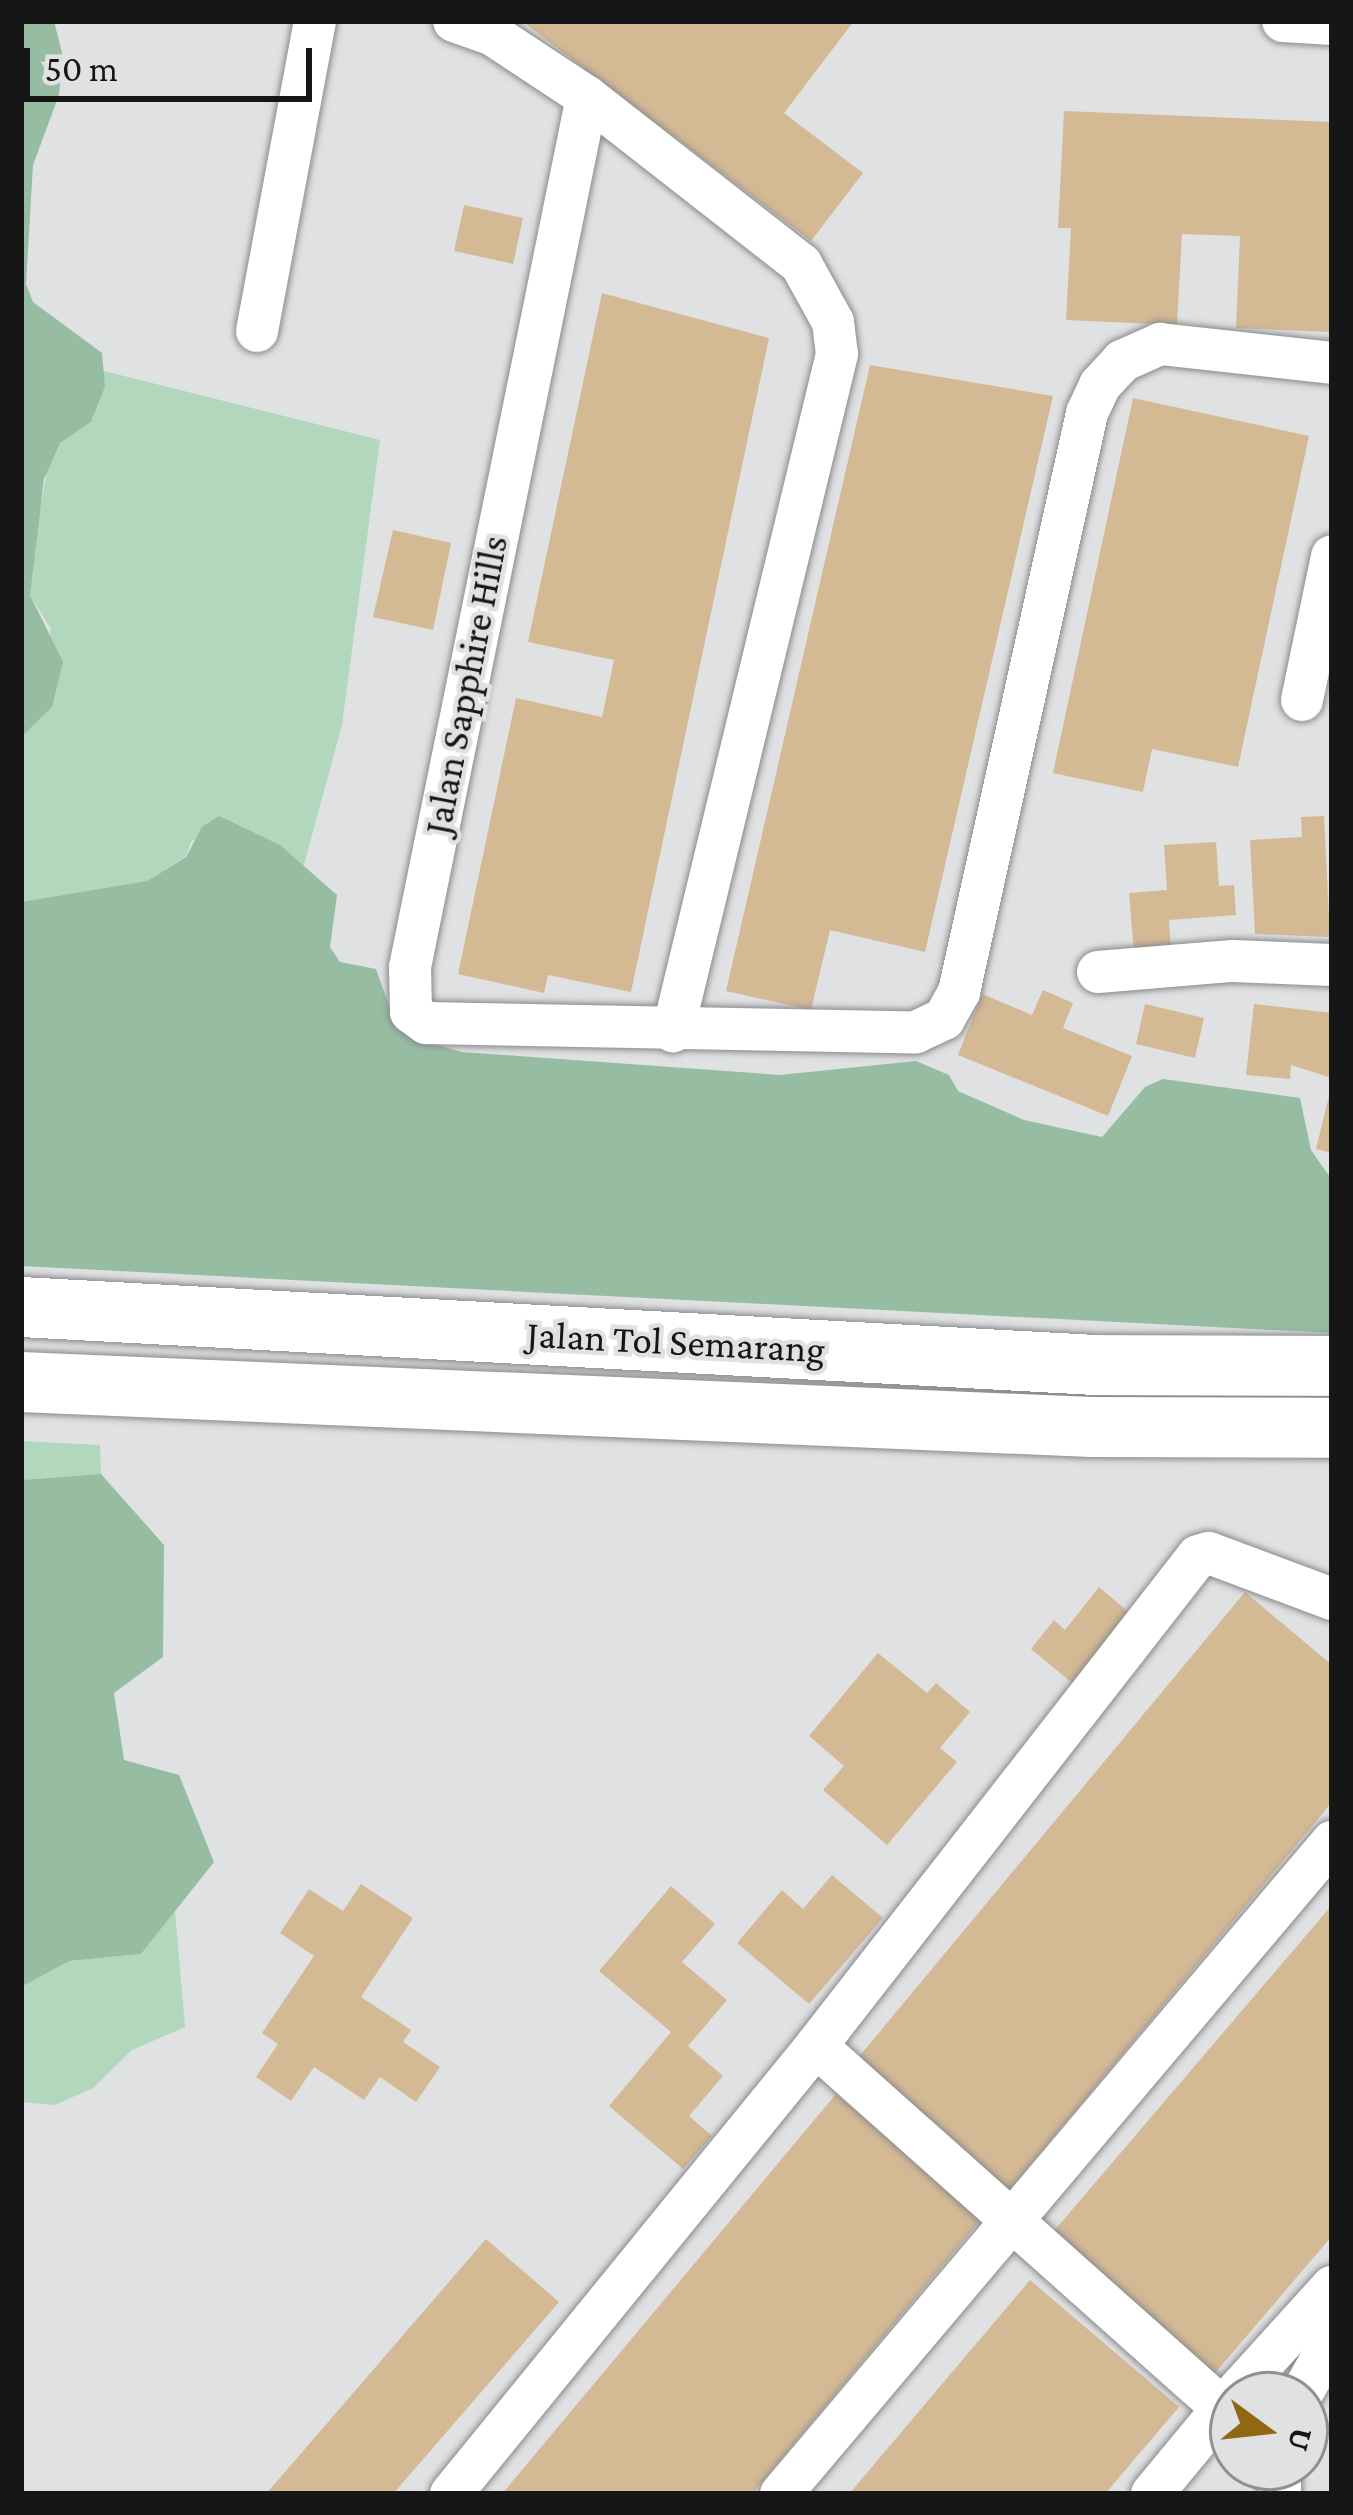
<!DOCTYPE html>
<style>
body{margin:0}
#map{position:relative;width:1353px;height:2515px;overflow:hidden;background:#e0e1e3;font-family:"Crimson Pro",serif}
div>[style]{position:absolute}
.green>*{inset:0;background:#b1d7bc}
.forest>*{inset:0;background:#96bda2}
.building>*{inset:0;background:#d4b995}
.roads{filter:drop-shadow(0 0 3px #8a8b8d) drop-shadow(0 0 3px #8a8b8d)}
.minor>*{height:42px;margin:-21px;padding:0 21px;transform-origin:21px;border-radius:21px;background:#fff}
.highway>*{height:60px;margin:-30px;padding:0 30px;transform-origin:30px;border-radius:30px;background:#fff}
span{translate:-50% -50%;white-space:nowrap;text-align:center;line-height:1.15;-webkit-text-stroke:9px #e0e1e3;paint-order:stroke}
.street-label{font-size:39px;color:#161617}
.frame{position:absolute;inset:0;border:24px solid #161617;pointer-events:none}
.north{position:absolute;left:1209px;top:2371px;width:120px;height:120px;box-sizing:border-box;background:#e0e1e3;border:3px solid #8f9091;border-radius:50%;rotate:105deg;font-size:33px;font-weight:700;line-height:48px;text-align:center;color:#161617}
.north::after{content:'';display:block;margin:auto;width:42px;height:54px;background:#926711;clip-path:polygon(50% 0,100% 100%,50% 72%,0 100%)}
.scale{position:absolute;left:24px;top:48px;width:288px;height:54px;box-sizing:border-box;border:6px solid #161617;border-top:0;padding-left:15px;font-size:36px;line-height:42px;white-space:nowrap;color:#161617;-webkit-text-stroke:9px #e0e1e3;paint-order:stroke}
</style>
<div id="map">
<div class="green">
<i style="clip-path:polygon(100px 370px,380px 440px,342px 725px,302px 872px,280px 845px,192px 840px,186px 856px,147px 881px,21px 902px,21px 737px,51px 629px,30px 595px,31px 558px,49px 462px,60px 443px,91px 422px,105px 387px)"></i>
<i style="clip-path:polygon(21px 1441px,100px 1445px,101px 1474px,21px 1480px)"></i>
<i style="clip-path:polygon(175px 1911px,185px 2027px,132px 2050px,93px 2088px,55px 2105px,21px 2102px,21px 1987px,69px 1961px,141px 1954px)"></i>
</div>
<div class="forest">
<i style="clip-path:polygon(21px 21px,54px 21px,63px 57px,59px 95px,33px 165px,26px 284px,33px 302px,102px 353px,105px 387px,91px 422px,60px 443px,44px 479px,30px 595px,63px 662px,52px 707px,21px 737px)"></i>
<i style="clip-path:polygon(219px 816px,280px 845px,337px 895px,330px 947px,340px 962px,376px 969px,391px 1011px,413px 1038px,462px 1052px,780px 1075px,916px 1061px,949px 1075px,958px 1091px,1024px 1120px,1102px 1137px,1145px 1087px,1163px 1079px,1300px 1098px,1311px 1150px,1332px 1180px,1332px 1333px,21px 1266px,21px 902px,147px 881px,186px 857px,202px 827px)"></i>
<i style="clip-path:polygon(101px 1474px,164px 1545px,163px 1657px,114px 1693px,124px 1760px,179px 1775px,214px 1862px,141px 1954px,69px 1961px,21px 1987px,21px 1480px)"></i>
</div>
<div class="building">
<i style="clip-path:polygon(522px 21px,854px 21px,784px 113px,863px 173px,811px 241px)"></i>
<i style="clip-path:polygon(1064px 111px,1332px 122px,1332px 332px,1236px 328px,1240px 236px,1182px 234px,1177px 325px,1066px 320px,1071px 228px,1058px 228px)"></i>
<i style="clip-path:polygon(464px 205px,523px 218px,513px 264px,454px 251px)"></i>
<i style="clip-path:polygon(602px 293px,769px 338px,631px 992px,548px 975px,544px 993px,458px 974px,516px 698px,602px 717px,614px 660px,528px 642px)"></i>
<i style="clip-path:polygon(870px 365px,1053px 396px,925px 952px,830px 930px,811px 1010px,726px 991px)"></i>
<i style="clip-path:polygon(1133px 398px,1309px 436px,1238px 767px,1152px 749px,1143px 792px,1053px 773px)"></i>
<i style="clip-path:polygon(393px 530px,451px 543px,433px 630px,373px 617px)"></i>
<i style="clip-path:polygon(1324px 816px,1330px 937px,1255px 934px,1250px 840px,1302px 837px,1301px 817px)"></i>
<i style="clip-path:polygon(1216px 842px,1219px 886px,1234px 885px,1236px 915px,1169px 920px,1171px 951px,1134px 954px,1129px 893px,1167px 890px,1164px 845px)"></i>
<i style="clip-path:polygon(1043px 990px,1073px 1003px,1063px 1028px,1132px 1056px,1108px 1116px,958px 1055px,982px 994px,1032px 1015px)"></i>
<i style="clip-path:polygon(1145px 1004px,1204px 1018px,1195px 1058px,1136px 1044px)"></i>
<i style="clip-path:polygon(1254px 1004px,1332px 1013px,1332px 1078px,1291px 1065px,1290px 1079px,1246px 1075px)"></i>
<i style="clip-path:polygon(1330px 1092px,1332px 1092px,1332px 1153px,1316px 1149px)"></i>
<i style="clip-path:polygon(1099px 1587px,1133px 1616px,1076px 1686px,1031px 1649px,1054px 1620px,1065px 1630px)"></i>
<i style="clip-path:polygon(1245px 1592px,1332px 1665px,1332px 1802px,1007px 2193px,853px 2064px)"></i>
<i style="clip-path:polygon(878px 1653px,927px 1693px,936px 1683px,970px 1712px,940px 1748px,957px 1762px,887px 1845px,823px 1790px,844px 1766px,809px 1736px)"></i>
<i style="clip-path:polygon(832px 1875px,883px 1918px,809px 2004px,737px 1943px,782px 1890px,803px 1909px)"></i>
<i style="clip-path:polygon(361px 1884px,413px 1918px,361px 1997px,411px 2030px,403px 2042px,440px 2067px,416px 2102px,380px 2077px,364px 2100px,314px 2067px,291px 2101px,256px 2077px,278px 2044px,262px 2033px,314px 1956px,280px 1933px,309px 1889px,343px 1911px)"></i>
<i style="clip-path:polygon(671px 1886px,715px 1924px,682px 1962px,727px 2000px,688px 2046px,723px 2076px,689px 2116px,712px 2136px,683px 2169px,609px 2106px,671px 2032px,599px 1971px)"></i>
<i style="clip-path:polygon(1332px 1905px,1332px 2236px,1210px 2379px,1048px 2238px)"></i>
<i style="clip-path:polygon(836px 2094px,983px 2217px,752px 2494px,502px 2494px)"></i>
<i style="clip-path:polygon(486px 2239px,559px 2302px,393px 2494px,266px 2494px)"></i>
<i style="clip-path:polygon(1030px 2280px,1179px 2407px,1105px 2494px,849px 2494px)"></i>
</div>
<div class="roads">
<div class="minor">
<i style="left:454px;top:21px;width:41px;rotate:19.7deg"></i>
<i style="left:493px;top:35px;width:113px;rotate:33.4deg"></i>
<i style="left:587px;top:97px;width:271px;rotate:38deg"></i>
<i style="left:801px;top:264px;width:66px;rotate:61.1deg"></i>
<i style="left:833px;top:322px;width:32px;rotate:83deg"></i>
<i style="left:837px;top:354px;width:697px;rotate:103.62deg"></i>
<i style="left:1283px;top:21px;width:49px;rotate:3.5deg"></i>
<i style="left:587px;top:97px;width:888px;rotate:101.5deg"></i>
<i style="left:410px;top:967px;width:45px;rotate:88.7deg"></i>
<i style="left:411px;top:1012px;width:19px;rotate:36deg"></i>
<i style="left:426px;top:1023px;width:490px;rotate:1.1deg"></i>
<i style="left:916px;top:1032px;width:31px;rotate:-25deg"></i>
<i style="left:944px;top:1019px;width:31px;rotate:-61deg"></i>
<i style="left:959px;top:992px;width:593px;rotate:-77.53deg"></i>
<i style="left:1087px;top:413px;width:31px;rotate:-65deg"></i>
<i style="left:1100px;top:385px;width:33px;rotate:-47deg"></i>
<i style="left:1122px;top:361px;width:42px;rotate:-24.1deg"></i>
<i style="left:1160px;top:344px;width:173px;rotate:6.3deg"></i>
<i style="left:257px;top:331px;width:315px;rotate:-79.4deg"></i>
<i style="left:1302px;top:700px;width:147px;rotate:-78.2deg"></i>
<i style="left:1098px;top:972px;width:135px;rotate:-4.7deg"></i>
<i style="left:1233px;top:961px;width:99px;rotate:2.3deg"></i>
<i style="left:816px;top:2046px;width:544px;rotate:41.72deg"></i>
<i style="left:1234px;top:2395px;width:146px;rotate:-47.8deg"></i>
<i style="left:1301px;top:2395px;width:63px;rotate:-60.6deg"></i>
<i style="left:451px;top:2494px;width:578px;rotate:-50.83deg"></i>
<i style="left:816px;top:2046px;width:621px;rotate:-52.06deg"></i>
<i style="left:1198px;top:1556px;width:11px;rotate:-15deg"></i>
<i style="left:1209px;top:1553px;width:131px;rotate:20.5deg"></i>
<i style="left:781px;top:2494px;width:854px;rotate:-49.8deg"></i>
<i style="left:1152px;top:2494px;width:127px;rotate:-50.4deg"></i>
<i style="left:1280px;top:2494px;width:27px;rotate:-90deg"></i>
</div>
<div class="highway">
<i style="left:21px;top:1307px;width:1075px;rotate:3.09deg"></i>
<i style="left:1094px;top:1365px;width:238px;rotate:0.2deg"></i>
<i style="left:21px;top:1382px;width:1072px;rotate:2.41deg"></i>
<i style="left:1092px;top:1427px;width:240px;rotate:0.2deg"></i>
</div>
</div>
<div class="street-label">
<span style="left:466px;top:685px;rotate:-79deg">Jalan Sapphire Hills</span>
<span style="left:676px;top:1342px;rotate:3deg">Jalan Tol Semarang</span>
</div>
<div class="frame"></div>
<div class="north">U</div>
<div class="scale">50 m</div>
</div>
